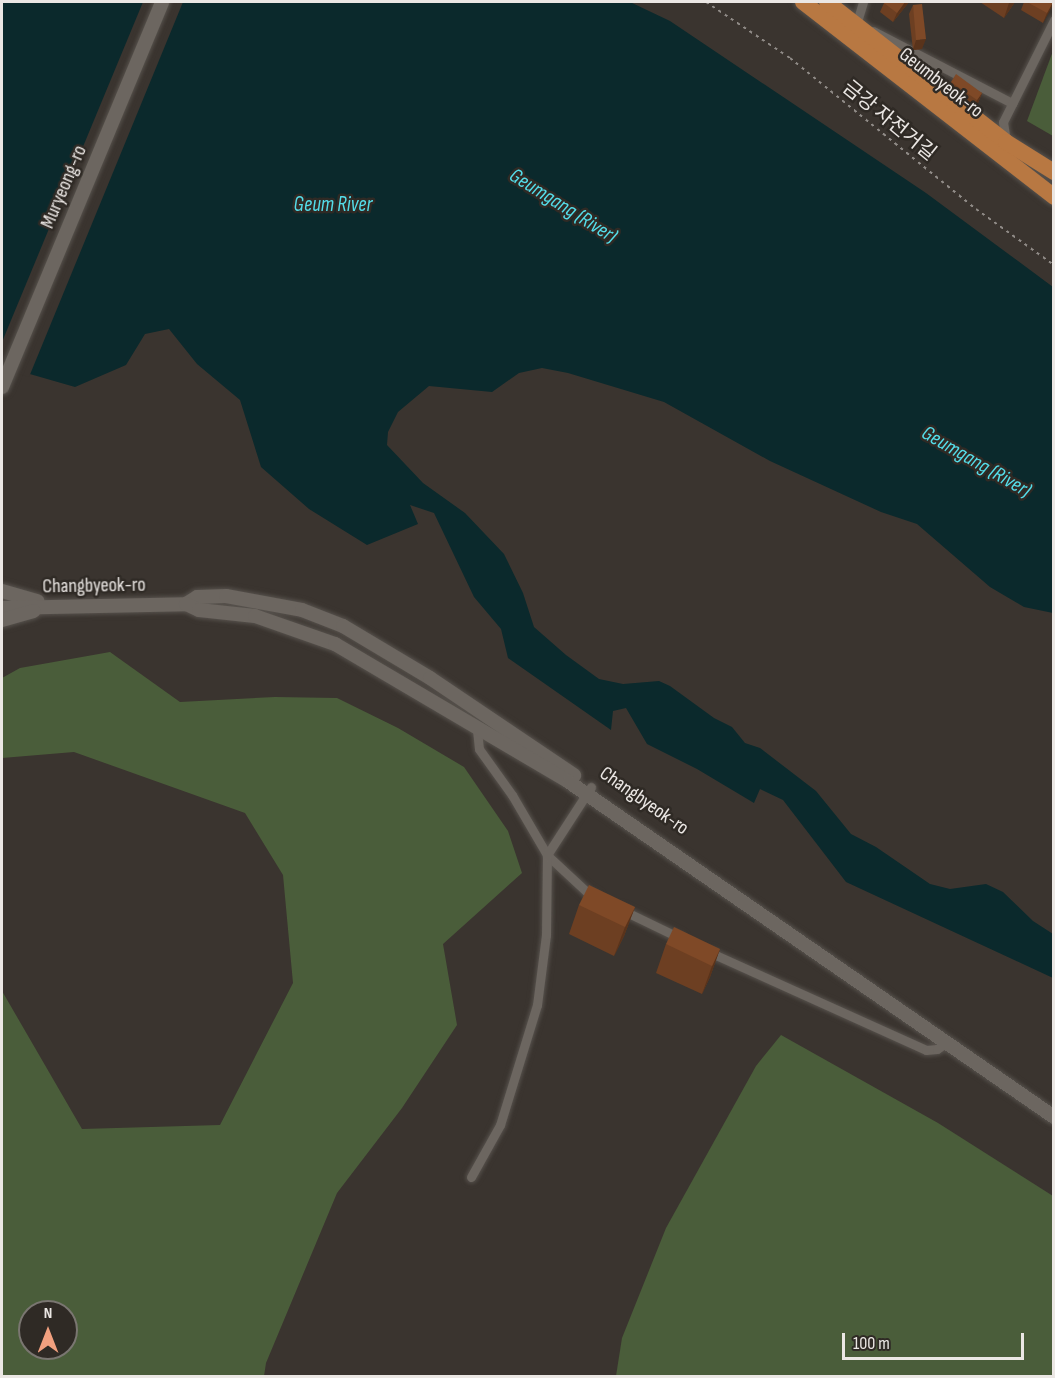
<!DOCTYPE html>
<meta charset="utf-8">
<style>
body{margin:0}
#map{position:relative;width:1055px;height:1378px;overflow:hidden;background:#3a342f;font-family:"Sofia Sans Condensed","Noto Sans KR",sans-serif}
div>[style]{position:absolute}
.green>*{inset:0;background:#4a5d3a}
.water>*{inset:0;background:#0b292c}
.pier>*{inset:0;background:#3a342f}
.path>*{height:2px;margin-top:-1px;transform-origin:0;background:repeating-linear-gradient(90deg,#908b87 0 3px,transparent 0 7.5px)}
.roads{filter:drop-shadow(0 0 2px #56514c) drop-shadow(0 0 2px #56514c)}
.minor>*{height:9px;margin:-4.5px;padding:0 4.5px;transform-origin:4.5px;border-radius:4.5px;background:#6c6660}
.secondary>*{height:14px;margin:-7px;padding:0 7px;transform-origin:7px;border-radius:7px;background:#6c6660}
.trunk>*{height:16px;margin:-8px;padding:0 8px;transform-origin:8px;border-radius:8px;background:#b87842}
.wall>*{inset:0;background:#6d3f22}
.shaded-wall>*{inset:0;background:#59331b}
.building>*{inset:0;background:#7f4927}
span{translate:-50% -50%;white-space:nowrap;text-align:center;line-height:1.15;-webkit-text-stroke:5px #2f2a25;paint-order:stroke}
.street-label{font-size:20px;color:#ebe7e4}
.water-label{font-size:21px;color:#54dde9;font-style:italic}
.frame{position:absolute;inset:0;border:3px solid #ebe7e4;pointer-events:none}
.north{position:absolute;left:18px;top:1300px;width:60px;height:60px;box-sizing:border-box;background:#2f2a25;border:2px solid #7a7671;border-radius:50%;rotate:0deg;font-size:16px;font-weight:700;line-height:24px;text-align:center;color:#ebe7e4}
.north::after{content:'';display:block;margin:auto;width:21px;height:27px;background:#f2a07f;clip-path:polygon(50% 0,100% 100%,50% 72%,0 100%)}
.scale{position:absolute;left:842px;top:1333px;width:182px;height:27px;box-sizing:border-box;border:3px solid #ebe7e4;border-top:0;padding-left:8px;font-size:18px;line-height:21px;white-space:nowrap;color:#ebe7e4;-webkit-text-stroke:4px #2f2a25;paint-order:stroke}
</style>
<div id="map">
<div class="green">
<i style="clip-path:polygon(1053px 51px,1053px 136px,1027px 121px)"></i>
<i style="clip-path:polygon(evenodd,110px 652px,180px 702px,275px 697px,337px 698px,398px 728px,464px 767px,508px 831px,522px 873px,443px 944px,457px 1025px,402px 1108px,337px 1193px,266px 1363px,264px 1376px,2px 1376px,2px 991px,82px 1129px,220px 1125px,293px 983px,283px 875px,245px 813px,74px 752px,2px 758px,2px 678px,20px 668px,110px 652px,30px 1312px,66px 1312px,66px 1348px,30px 1348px,30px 1312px)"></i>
<i style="clip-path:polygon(781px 1035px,938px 1123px,1053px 1196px,1053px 1376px,616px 1376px,622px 1338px,666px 1228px,756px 1066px)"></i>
</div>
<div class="water">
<i style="clip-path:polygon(2px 2px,630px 2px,670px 21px,926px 193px,1053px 287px,1053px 613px,1024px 607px,990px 587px,917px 524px,881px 512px,770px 461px,664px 402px,568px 373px,542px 368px,519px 373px,492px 392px,429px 386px,398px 412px,388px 432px,387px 445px,423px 483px,465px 513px,504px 554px,523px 593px,534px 627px,566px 655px,599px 679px,623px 684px,659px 681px,670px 686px,714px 718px,732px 727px,745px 743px,760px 748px,816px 791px,851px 834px,876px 847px,930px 884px,950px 889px,986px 884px,1003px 892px,1033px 921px,1053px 934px,1053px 978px,846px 882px,783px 800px,760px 789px,754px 803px,697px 769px,647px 744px,626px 708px,613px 711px,611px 730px,508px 658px,501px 629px,474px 597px,434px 513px,410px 505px,418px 524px,367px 545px,309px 509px,261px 467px,240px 400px,197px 364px,169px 329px,145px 334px,126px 365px,75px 387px,2px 366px)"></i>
</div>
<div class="pier">
<i style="clip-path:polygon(143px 2px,183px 2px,29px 377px,2px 369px,2px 342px)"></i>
</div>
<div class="path">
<i style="left:706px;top:2px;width:101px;rotate:33.7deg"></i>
<i style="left:790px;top:58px;width:240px;rotate:39.1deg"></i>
<i style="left:976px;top:209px;width:96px;rotate:35.7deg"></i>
</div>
<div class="roads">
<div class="minor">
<i style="left:860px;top:26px;width:4px;rotate:-166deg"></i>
<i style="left:856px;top:25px;width:24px;rotate:-73deg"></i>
<i style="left:873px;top:31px;width:157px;rotate:27.4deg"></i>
<i style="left:1006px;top:141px;width:19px;rotate:-99deg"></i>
<i style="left:1003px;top:122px;width:114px;rotate:-63.4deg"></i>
<i style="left:477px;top:730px;width:19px;rotate:84deg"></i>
<i style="left:479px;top:749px;width:57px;rotate:54.3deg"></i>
<i style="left:512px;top:795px;width:69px;rotate:59.7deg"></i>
<i style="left:547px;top:855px;width:54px;rotate:42.8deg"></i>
<i style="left:587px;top:892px;width:10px;rotate:29deg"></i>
<i style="left:622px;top:910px;width:64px;rotate:25.8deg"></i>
<i style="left:709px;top:952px;width:238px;rotate:24.3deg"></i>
<i style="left:926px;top:1050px;width:11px;rotate:-5deg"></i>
<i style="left:937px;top:1049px;width:11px;rotate:-34deg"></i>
<i style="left:471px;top:1177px;width:60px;rotate:-60.9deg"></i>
<i style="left:500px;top:1125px;width:126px;rotate:-72.9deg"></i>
<i style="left:537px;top:1005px;width:71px;rotate:-82.7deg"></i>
<i style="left:546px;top:935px;width:80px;rotate:-89.3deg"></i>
<i style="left:547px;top:855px;width:81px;rotate:-57.1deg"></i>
</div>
<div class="secondary">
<i style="left:2px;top:387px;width:417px;rotate:-67.4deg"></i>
<i style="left:2px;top:591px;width:37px;rotate:16deg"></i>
<i style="left:186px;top:604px;width:13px;rotate:-32deg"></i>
<i style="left:197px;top:597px;width:29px;rotate:-2deg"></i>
<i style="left:226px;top:596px;width:77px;rotate:10.4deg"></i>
<i style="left:302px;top:610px;width:44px;rotate:21.3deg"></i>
<i style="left:343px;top:626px;width:101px;rotate:30.9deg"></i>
<i style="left:430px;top:678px;width:174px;rotate:34deg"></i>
<i style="left:2px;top:608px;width:184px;rotate:-1.2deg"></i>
<i style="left:186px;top:604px;width:14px;rotate:25deg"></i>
<i style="left:199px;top:610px;width:56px;rotate:6.1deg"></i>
<i style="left:255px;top:616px;width:85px;rotate:19.3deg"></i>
<i style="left:335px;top:644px;width:272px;rotate:30.5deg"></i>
<i style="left:569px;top:782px;width:589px;rotate:34.63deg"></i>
<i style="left:2px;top:620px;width:33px;rotate:-16deg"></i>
</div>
<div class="trunk">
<i style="left:803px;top:2px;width:318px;rotate:37.8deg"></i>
<i style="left:827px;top:2px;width:227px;rotate:38deg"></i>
<i style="left:1006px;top:142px;width:57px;rotate:32deg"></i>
</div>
</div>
<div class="wall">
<i style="clip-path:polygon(909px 2px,893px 22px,880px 12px,884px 3px)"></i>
<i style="clip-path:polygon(980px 2px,1015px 2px,1004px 18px)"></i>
<i style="clip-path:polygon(1024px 2px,1053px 2px,1043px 23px,1021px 10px)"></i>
<i style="clip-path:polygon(913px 5px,922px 49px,913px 50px,909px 14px)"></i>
<i style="clip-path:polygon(951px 82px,982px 93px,978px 103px,973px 110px,948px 92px)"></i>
<i style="clip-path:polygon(579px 905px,635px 907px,624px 936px,614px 956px,569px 934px)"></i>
<i style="clip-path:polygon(666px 944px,720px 949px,710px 977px,702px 994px,656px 973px)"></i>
</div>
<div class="shaded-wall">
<i style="clip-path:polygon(905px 2px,909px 2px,893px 22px,897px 13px)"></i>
<i style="clip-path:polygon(1011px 2px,1015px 2px,1004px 18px,1009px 3px)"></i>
<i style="clip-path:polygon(1053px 2px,1053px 5px,1043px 23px,1047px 13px)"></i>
<i style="clip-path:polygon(926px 39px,922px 49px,913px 50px,916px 40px)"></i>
<i style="clip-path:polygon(982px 93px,978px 103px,973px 110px,977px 100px)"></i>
<i style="clip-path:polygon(635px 907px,624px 936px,614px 956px,625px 927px)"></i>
<i style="clip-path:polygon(720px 949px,710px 977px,702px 994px,712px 966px)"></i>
</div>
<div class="building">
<i style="clip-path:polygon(885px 2px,905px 2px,897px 13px,884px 3px)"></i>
<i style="clip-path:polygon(1027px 2px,1053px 2px,1047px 13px)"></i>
<i style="clip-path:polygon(922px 4px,926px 39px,916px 40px,913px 5px)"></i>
<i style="clip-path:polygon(956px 74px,982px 93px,977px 100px,951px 82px)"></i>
<i style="clip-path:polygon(589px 885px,635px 907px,625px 927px,579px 905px)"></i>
<i style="clip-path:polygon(674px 927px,720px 949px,712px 966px,666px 944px)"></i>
</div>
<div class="street-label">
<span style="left:941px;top:83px;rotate:38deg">Geumbyeok-ro</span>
<span style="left:889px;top:121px;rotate:39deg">금강 자전거길</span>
<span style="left:64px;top:187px;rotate:-67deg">Muryeong-ro</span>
<span style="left:94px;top:586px;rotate:-1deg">Changbyeok-ro</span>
<span style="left:644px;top:801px;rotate:35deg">Changbyeok-ro</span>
</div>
<div class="water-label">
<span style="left:333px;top:205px">Geum River</span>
<span style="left:563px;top:206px;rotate:32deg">Geumgang (River)</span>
<span style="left:976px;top:462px;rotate:30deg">Geumgang (River)</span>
</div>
<div class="frame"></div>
<div class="north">N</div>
<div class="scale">100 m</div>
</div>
